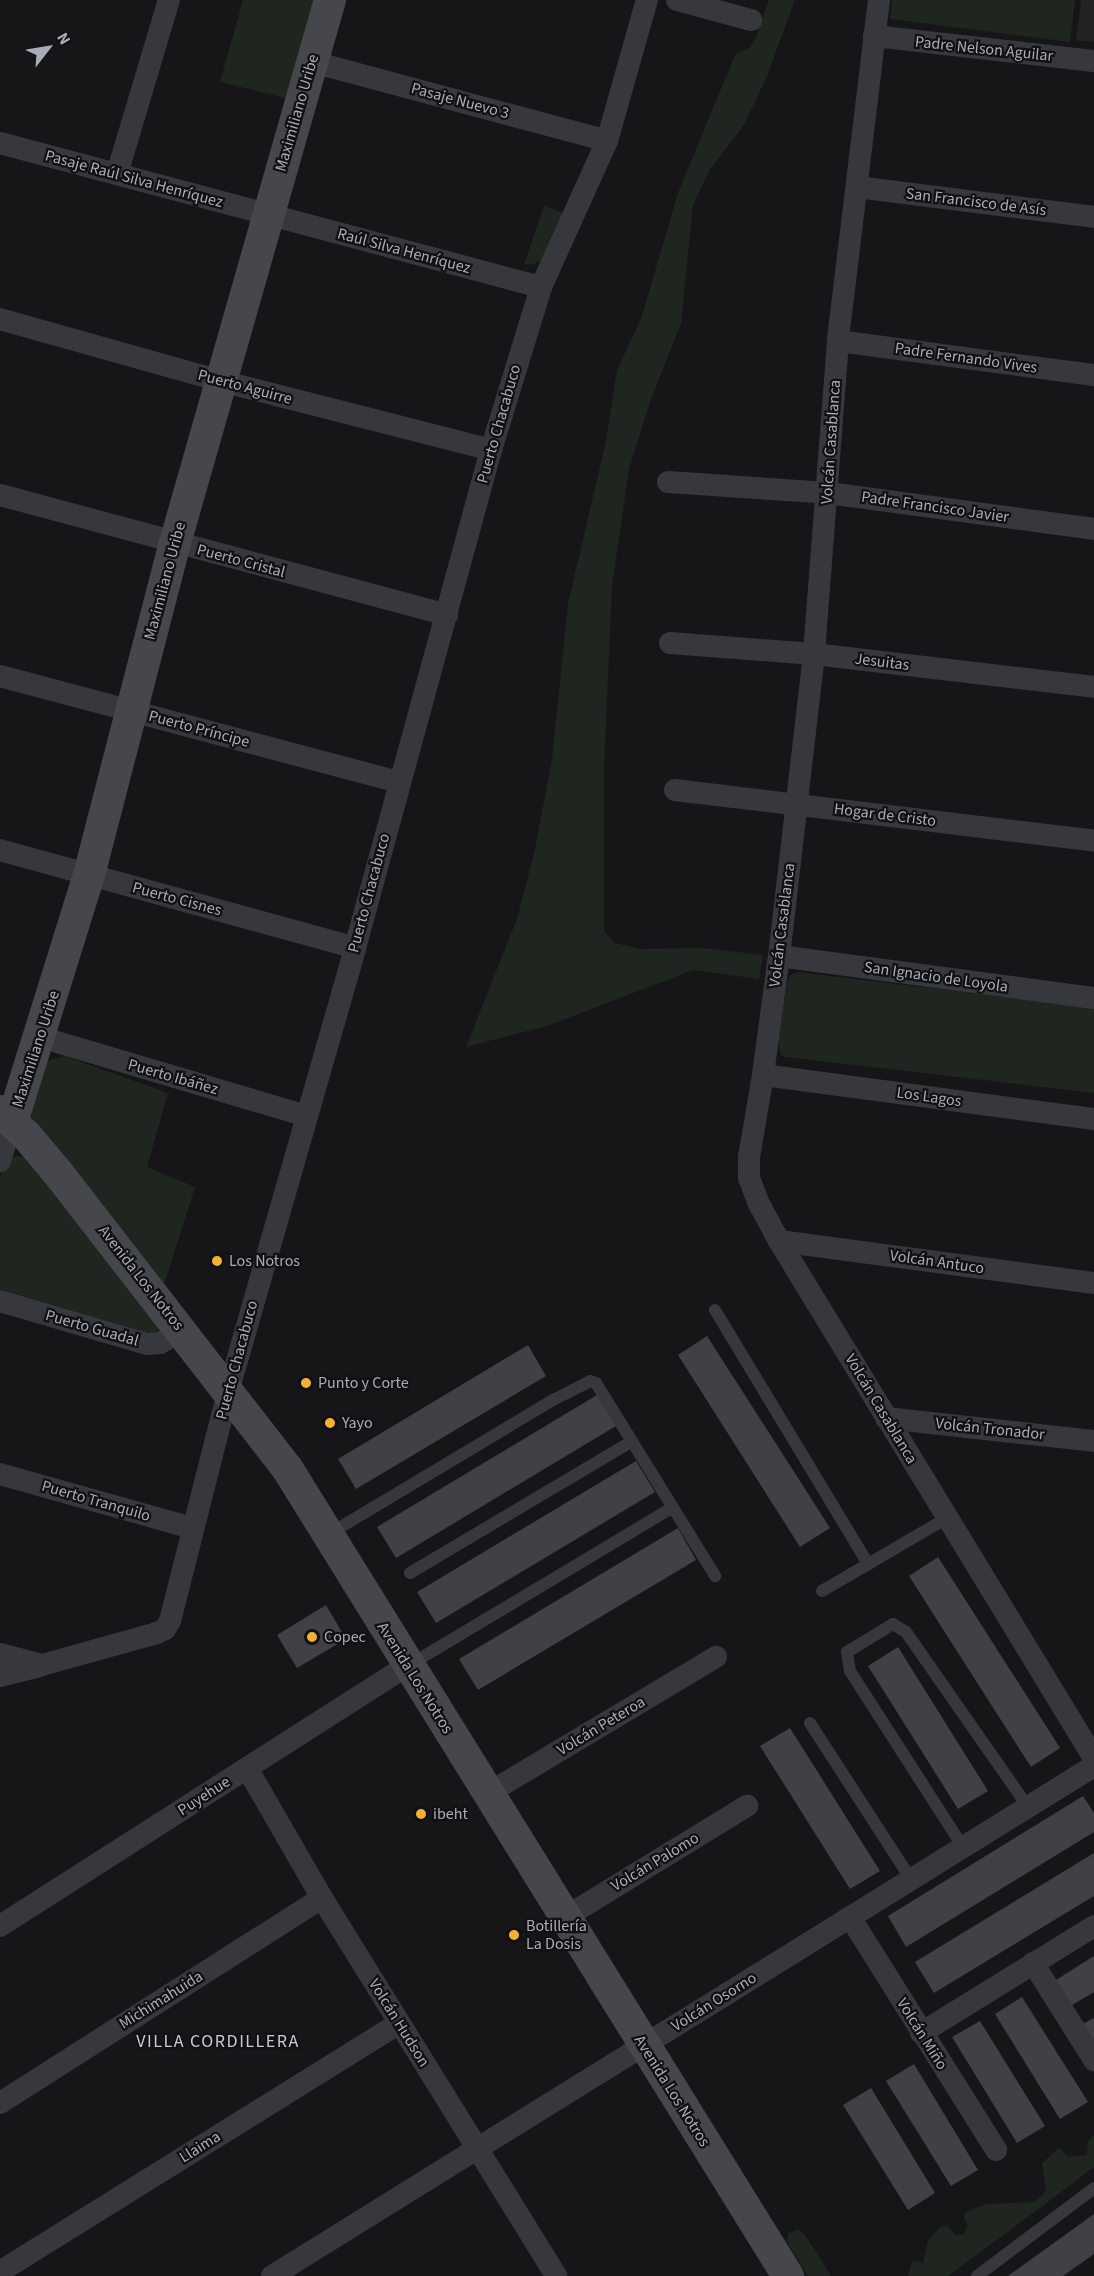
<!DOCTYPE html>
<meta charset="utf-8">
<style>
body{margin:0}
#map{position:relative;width:1094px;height:2276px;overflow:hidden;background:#161618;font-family:"Source Sans 3",sans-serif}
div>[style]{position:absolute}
.built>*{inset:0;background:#222225}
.green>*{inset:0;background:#1e261f}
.building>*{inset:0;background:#404145}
.lane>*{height:12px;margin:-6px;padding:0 6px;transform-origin:6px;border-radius:6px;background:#37383d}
.street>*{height:22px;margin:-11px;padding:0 11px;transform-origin:11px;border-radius:11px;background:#37383d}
.secondary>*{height:32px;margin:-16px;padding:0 16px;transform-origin:16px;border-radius:16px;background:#45474d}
.dots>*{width:16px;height:16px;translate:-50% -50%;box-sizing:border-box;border:3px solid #111113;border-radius:50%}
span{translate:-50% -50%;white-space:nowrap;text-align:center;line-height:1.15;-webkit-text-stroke:4.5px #111113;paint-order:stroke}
.street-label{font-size:16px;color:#a8adb8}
.poi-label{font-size:16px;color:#a8adb8}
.left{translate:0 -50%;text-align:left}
.neighbourhood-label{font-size:18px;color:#c9ccd4;letter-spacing:1.5px}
.north{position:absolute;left:18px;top:18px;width:60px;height:60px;-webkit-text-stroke:4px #111113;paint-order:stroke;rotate:59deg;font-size:16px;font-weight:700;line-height:24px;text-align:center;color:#a8adb8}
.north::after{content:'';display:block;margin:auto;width:21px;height:27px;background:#a8adb8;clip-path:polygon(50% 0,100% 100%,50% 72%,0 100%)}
</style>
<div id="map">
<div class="built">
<i style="clip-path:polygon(1081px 0,1094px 0,1094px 42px,1076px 40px)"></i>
</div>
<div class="green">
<i style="clip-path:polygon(243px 0,321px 0,290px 99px,220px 82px)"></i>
<i style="clip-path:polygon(769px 0,795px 0,767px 76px,744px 125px,709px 171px,693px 205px,681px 323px,650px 402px,629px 469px,612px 586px,604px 766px,604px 931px,615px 943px,641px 949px,702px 948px,763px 955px,759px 979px,693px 970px,547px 1026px,466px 1047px,517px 919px,534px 854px,552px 759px,568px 604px,606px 441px,617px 370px,641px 319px,678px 193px,735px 55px,749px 48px,756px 38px)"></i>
<i style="clip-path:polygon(892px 0,1075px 0,1070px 42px,890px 19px)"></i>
<i style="clip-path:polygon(544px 206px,567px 214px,545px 259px,531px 265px,524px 264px)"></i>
<i style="clip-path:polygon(797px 972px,1094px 1008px,1094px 1093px,786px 1057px,781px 1055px,778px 1041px,787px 982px,790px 975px)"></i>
<i style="clip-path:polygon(65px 1056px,168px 1093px,147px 1167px,195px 1187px,164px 1285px,28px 1119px,43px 1062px)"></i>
<i style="clip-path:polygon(16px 1156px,26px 1157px,161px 1329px,154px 1333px,144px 1332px,0 1289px,0 1179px,5px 1162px)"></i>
<i style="clip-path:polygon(1094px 2135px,1094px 2167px,1048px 2202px,948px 2276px,908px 2276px,912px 2261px,923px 2263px,928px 2241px,939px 2228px,946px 2225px,956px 2235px,963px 2235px,968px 2225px,964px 2219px,965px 2213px,976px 2208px,987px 2204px,1035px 2202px,1046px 2191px,1042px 2163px,1059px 2148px,1069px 2157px,1087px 2155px,1088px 2141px)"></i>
<i style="clip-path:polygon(798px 2229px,805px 2235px,831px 2276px,808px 2276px,787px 2242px,788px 2234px)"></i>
</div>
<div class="building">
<i style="clip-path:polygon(707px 1336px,830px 1528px,800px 1547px,678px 1355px)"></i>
<i style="clip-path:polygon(528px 1345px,546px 1376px,356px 1489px,338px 1459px)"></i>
<i style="clip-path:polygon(597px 1395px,616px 1426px,396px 1558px,377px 1527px)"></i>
<i style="clip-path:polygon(636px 1461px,655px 1492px,436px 1623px,417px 1592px)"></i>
<i style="clip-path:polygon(678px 1528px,696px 1560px,478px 1690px,459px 1659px)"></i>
<i style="clip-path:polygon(938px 1557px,1060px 1748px,1031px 1767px,909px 1576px)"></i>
<i style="clip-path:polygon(326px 1605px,346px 1639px,297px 1668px,277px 1635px)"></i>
<i style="clip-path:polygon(898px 1647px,988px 1791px,958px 1809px,868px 1666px)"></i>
<i style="clip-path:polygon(790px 1728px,880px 1871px,850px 1889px,760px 1746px)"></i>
<i style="clip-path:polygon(1083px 1796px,1094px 1813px,1094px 1832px,906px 1947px,888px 1916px)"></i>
<i style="clip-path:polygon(1094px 1853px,1094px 1896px,934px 1993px,915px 1962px)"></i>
<i style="clip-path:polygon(1094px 1956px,1094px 1992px,1072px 2005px,1056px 1980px)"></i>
<i style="clip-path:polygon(1022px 1997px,1088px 2102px,1060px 2119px,995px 2014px)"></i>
<i style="clip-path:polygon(1094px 2018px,1094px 2041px,1083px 2024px)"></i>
<i style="clip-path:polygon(980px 2021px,1045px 2126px,1017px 2143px,952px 2037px)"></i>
<i style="clip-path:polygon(914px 2064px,978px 2170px,951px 2186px,886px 2081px)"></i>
<i style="clip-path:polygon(871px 2088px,935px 2193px,908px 2210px,843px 2105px)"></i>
<i style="clip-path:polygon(1094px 2214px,1094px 2254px,1063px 2276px,1008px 2276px)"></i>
</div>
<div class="lane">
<i style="left:715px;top:1310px;width:297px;rotate:58.9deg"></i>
<i style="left:329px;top:1534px;width:263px;rotate:-30.9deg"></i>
<i style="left:555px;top:1399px;width:39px;rotate:-27deg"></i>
<i style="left:590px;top:1381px;width:6px;rotate:18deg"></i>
<i style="left:596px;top:1383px;width:227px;rotate:58.3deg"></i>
<i style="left:410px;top:1573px;width:257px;rotate:-30.7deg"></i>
<i style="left:822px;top:1591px;width:145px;rotate:-30.3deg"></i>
<i style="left:411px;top:1664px;width:304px;rotate:-30.9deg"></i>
<i style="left:810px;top:1723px;width:186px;rotate:57.1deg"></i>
<i style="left:963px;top:1847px;width:209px;rotate:-122.7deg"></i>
<i style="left:850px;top:1671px;width:19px;rotate:-99deg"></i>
<i style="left:847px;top:1652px;width:54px;rotate:-31.3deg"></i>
<i style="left:893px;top:1624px;width:15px;rotate:32deg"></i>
<i style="left:906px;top:1632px;width:213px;rotate:55.1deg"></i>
<i style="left:977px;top:2276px;width:146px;rotate:-36.9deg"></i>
</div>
<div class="street">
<i style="left:677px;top:0;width:77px;rotate:15.1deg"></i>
<i style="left:879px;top:0;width:343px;rotate:96.9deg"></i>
<i style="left:838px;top:341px;width:314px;rotate:94.4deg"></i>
<i style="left:814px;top:654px;width:304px;rotate:96.6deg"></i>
<i style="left:779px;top:956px;width:120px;rotate:97.7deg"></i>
<i style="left:763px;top:1075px;width:83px;rotate:99.7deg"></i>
<i style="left:749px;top:1157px;width:21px;rotate:90deg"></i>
<i style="left:749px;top:1178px;width:26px;rotate:69deg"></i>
<i style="left:758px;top:1202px;width:44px;rotate:61.7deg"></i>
<i style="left:779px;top:1241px;width:605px;rotate:58.65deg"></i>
<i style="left:874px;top:36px;width:221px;rotate:6.5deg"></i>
<i style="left:313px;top:62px;width:304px;rotate:15deg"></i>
<i style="left:0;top:143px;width:560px;rotate:14.91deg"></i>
<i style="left:117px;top:174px;width:182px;rotate:-73.4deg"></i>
<i style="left:857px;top:187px;width:239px;rotate:7.2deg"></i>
<i style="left:0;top:319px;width:230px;rotate:15.7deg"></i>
<i style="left:221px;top:381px;width:279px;rotate:14.3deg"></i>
<i style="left:838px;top:341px;width:258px;rotate:7.6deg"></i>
<i style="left:668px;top:482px;width:160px;rotate:3.9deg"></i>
<i style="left:828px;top:493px;width:268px;rotate:7.7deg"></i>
<i style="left:0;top:495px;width:463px;rotate:15deg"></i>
<i style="left:670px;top:643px;width:144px;rotate:4.4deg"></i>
<i style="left:814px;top:654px;width:282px;rotate:6.7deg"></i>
<i style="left:0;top:676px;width:412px;rotate:14.9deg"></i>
<i style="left:675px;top:790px;width:422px;rotate:6.9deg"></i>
<i style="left:0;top:850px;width:368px;rotate:15.4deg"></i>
<i style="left:779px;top:956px;width:318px;rotate:7.6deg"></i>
<i style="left:40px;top:1037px;width:277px;rotate:16.5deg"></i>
<i style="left:763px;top:1075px;width:334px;rotate:7.6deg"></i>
<i style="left:0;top:1161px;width:41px;rotate:-72.9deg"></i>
<i style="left:779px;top:1241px;width:318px;rotate:7.6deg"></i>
<i style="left:0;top:1301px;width:153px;rotate:16.3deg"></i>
<i style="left:147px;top:1344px;width:13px;rotate:-4deg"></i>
<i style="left:160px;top:1343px;width:26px;rotate:-28deg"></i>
<i style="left:886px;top:1418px;width:209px;rotate:6.3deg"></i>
<i style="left:0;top:1474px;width:199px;rotate:15.7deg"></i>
<i style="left:0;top:1654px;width:43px;rotate:14.7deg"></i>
<i style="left:42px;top:1665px;width:119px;rotate:-15.5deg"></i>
<i style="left:157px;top:1633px;width:9px;rotate:-27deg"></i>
<i style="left:165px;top:1629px;width:9px;rotate:-58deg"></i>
<i style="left:170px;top:1621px;width:236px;rotate:-75.8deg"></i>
<i style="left:228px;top:1392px;width:462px;rotate:-74deg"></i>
<i style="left:355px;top:948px;width:516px;rotate:-74.73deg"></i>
<i style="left:491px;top:450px;width:170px;rotate:-72.9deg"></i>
<i style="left:541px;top:287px;width:160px;rotate:-65.7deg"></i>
<i style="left:607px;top:141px;width:147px;rotate:-74.2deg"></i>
<i style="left:0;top:1676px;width:41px;rotate:-14deg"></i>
<i style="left:247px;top:1768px;width:150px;rotate:60deg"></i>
<i style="left:322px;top:1898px;width:445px;rotate:58.2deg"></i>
<i style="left:487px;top:1794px;width:267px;rotate:-30.9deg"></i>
<i style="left:850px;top:1917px;width:275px;rotate:57.9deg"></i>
<i style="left:564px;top:1918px;width:215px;rotate:-31.5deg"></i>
<i style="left:0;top:1926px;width:483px;rotate:-32.6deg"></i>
<i style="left:1033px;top:1963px;width:115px;rotate:57.8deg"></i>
<i style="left:921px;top:2033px;width:203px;rotate:-31.7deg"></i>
<i style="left:0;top:2103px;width:382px;rotate:-32.5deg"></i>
<i style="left:1px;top:2271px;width:469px;rotate:-31.9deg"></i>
<i style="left:272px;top:2276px;width:967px;rotate:-31.82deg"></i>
</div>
<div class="secondary">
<i style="left:0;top:1111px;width:35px;rotate:43deg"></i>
<i style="left:26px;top:1135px;width:50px;rotate:49.9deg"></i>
<i style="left:58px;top:1173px;width:373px;rotate:52.2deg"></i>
<i style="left:287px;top:1468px;width:951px;rotate:58.2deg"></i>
<i style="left:12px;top:1122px;width:259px;rotate:-72.7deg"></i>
<i style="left:89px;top:875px;width:343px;rotate:-75.5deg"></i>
<i style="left:175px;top:543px;width:565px;rotate:-74.07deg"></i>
</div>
<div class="dots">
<i style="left:217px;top:1261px;background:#f2b134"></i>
<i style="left:306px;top:1383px;background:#f2b134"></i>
<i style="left:330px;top:1423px;background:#f2b134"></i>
<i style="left:312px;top:1637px;background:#f2b134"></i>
<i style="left:421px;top:1814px;background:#f2b134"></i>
<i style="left:514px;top:1935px;background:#f2b134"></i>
</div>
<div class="street-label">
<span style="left:984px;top:49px;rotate:6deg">Padre Nelson Aguilar</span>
<span style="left:460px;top:101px;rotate:15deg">Pasaje Nuevo 3</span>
<span style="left:297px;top:113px;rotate:-74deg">Maximiliano Uribe</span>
<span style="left:134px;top:179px;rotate:15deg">Pasaje Raúl Silva Henríquez</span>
<span style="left:976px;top:202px;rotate:7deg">San Francisco de Asís</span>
<span style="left:404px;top:251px;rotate:15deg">Raúl Silva Henríquez</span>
<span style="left:966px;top:358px;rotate:8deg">Padre Fernando Vives</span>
<span style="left:245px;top:387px;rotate:15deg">Puerto Aguirre</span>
<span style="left:499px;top:424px;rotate:-74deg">Puerto Chacabuco</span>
<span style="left:831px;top:442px;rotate:-86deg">Volcán Casablanca</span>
<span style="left:935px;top:507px;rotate:8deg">Padre Francisco Javier</span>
<span style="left:241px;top:561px;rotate:15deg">Puerto Cristal</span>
<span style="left:165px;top:581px;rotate:-75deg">Maximiliano Uribe</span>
<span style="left:882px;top:662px;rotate:7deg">Jesuitas</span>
<span style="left:199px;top:729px;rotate:15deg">Puerto Príncipe</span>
<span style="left:885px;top:815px;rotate:7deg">Hogar de Cristo</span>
<span style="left:369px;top:893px;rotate:-75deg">Puerto Chacabuco</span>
<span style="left:177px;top:899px;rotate:15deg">Puerto Cisnes</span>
<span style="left:782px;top:925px;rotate:-83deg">Volcán Casablanca</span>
<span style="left:936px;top:977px;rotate:8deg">San Ignacio de Loyola</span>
<span style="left:36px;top:1049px;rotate:-72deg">Maximiliano Uribe</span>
<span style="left:173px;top:1077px;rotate:16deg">Puerto Ibáñez</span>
<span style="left:929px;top:1097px;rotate:8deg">Los Lagos</span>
<span style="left:937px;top:1262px;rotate:8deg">Volcán Antuco</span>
<span style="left:141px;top:1278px;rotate:52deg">Avenida Los Notros</span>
<span style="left:92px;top:1328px;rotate:16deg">Puerto Guadal</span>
<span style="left:237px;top:1360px;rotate:-75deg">Puerto Chacabuco</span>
<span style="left:881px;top:1409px;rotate:59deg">Volcán Casablanca</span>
<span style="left:990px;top:1429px;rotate:6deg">Volcán Tronador</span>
<span style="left:96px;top:1501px;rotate:16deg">Puerto Tranquilo</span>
<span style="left:415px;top:1678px;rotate:58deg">Avenida Los Notros</span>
<span style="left:601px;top:1726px;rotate:-31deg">Volcán Peteroa</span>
<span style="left:204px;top:1796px;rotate:-33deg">Puyehue</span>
<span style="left:655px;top:1862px;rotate:-31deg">Volcán Palomo</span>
<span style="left:161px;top:2000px;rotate:-32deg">Michimahuida</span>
<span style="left:714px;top:2002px;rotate:-32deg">Volcán Osorno</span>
<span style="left:399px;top:2023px;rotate:58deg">Volcán Hudson</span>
<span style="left:922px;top:2034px;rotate:58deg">Volcán Miño</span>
<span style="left:672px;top:2091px;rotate:58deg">Avenida Los Notros</span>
<span style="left:200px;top:2147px;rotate:-32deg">Llaima</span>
</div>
<div class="poi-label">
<span class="left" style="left:229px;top:1261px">Los Notros</span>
<span class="left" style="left:318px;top:1383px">Punto y Corte</span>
<span class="left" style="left:342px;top:1423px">Yayo</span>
<span class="left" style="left:324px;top:1637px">Copec</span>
<span class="left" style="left:433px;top:1814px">ibeht</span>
<span class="left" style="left:526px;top:1935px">Botillería<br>La Dosis</span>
</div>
<div class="neighbourhood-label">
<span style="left:218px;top:2042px">VILLA CORDILLERA</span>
</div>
<div class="north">N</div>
</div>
